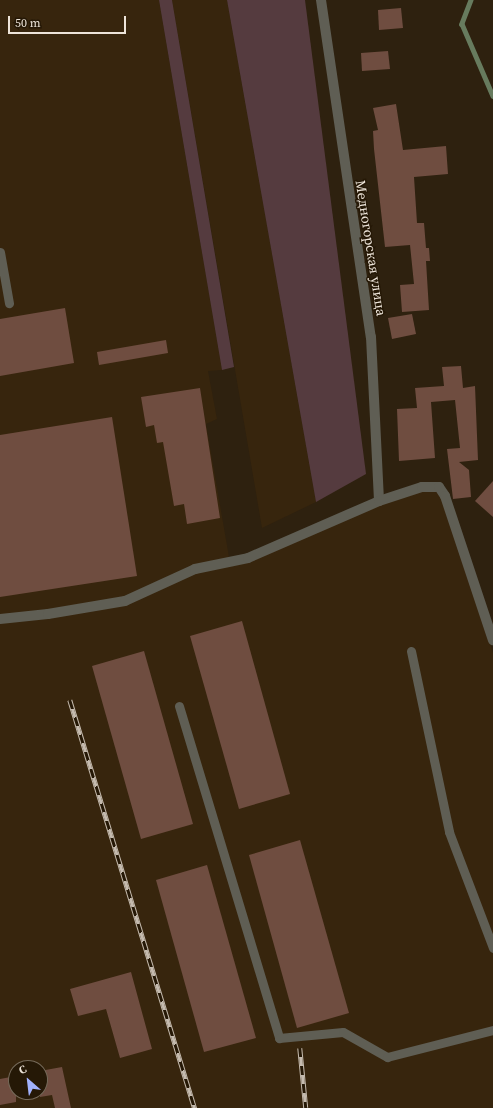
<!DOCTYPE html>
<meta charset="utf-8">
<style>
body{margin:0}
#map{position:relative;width:493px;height:1108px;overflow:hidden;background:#2e210f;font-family:"Source Serif 4",serif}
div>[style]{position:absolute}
.built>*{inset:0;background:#37250d}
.green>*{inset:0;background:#553b3f}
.stream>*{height:4.5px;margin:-2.25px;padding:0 2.25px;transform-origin:2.25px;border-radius:2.25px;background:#677b5e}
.building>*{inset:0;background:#6f4d40}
.lane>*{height:9px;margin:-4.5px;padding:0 4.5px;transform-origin:4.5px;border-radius:4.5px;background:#5f5e54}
.street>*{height:10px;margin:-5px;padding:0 5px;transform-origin:5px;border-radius:5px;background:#5f5e54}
.rail>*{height:4.5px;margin-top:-2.25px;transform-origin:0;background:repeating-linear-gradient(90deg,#251806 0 9px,#c5bbaf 0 18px);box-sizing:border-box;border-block:1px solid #c5bbaf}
span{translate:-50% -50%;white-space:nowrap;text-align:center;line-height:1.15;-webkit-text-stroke:3px #251806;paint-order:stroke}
.street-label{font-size:14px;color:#ede4d9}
.north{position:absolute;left:8px;top:1060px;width:40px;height:40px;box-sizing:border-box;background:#251806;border:1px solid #756a5a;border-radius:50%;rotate:332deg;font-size:11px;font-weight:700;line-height:16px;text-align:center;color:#ede4d9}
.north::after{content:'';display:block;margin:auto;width:14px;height:18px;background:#a2b2fd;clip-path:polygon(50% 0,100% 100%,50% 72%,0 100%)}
.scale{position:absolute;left:8px;top:16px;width:118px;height:18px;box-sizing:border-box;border:2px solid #ede4d9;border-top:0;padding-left:5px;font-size:12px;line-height:14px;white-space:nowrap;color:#ede4d9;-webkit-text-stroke:3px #251806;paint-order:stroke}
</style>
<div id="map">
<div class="built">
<i style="clip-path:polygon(evenodd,0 0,159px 0,222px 370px,208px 371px,217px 419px,206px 424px,230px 563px,425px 482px,449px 503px,493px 653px,493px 1108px,0 1108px,0 0,16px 1068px,40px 1068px,40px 1092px,16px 1092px,16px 1068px)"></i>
<i style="clip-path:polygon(172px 0,227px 0,316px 502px,262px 528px)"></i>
</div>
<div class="green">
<i style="clip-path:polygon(159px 0,172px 0,234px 367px,222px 370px)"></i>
<i style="clip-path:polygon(227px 0,305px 0,366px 474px,316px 502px)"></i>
</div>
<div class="stream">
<i style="left:471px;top:0;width:26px;rotate:111deg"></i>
<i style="left:462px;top:24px;width:78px;rotate:66.7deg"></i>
</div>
<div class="building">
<i style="clip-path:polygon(401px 8px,403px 28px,379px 30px,378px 10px)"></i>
<i style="clip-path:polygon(388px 51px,390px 69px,362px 71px,361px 53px)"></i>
<i style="clip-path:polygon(396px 104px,403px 150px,446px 146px,448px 174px,414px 177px,417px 223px,424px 223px,426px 248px,429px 248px,430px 261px,426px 261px,429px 310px,402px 312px,400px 285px,414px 284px,410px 245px,385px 247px,374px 149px,373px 131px,378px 130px,373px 108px)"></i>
<i style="clip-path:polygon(65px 308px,74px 363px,0 376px,0 319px)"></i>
<i style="clip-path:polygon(412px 314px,416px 334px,392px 339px,388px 318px)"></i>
<i style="clip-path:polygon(166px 340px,168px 353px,99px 365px,97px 352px)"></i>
<i style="clip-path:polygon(461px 366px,463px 388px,475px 386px,478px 460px,459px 462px,469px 470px,471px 497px,453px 499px,447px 449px,460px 448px,455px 400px,431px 402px,435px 458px,399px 461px,397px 409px,417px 408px,415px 388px,444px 386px,442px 367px)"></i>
<i style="clip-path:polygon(200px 388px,220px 518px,187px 524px,184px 504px,174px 506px,163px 442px,157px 443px,154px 425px,146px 427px,141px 397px)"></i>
<i style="clip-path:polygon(112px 417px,137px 576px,0 597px,0 435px)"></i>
<i style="clip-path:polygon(493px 481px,493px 517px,475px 501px)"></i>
<i style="clip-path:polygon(242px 621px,290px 794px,239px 809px,190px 636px)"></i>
<i style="clip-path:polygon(144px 651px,193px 824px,141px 839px,92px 666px)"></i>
<i style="clip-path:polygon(300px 840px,349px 1013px,297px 1028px,249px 855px)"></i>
<i style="clip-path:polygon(207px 865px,256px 1038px,204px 1052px,156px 880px)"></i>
<i style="clip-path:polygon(131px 972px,152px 1049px,120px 1058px,106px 1009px,78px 1016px,70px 989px)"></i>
<i style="clip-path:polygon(62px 1067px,71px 1108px,55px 1108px,52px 1095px,40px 1097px,40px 1071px)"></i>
<i style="clip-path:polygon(16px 1076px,16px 1102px,0 1105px,0 1079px)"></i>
</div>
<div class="lane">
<i style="left:0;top:252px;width:52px;rotate:80deg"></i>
<i style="left:411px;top:651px;width:185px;rotate:78.1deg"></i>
<i style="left:449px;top:832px;width:124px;rotate:69.2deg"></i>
<i style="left:179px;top:706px;width:347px;rotate:73.2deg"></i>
<i style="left:279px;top:1038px;width:64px;rotate:-5.4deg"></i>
<i style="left:343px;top:1032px;width:51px;rotate:29.6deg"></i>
<i style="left:387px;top:1057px;width:109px;rotate:-14.3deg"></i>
</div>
<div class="street">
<i style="left:321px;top:0;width:341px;rotate:81.6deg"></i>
<i style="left:371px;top:337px;width:164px;rotate:87.2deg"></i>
<i style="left:0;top:619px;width:48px;rotate:-5.9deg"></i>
<i style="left:48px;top:614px;width:78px;rotate:-9.6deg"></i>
<i style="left:125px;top:601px;width:77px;rotate:-24.6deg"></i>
<i style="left:195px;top:569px;width:54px;rotate:-11.7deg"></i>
<i style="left:248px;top:558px;width:143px;rotate:-23.5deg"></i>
<i style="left:379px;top:501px;width:45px;rotate:-18deg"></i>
<i style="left:422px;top:487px;width:17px"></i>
<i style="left:439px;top:487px;width:11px;rotate:56deg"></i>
<i style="left:445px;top:496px;width:152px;rotate:71.6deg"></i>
</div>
<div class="rail">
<i style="left:70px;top:700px;width:427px;rotate:73deg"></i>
<i style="left:300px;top:1048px;width:60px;rotate:84.3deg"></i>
</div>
<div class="street-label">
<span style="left:371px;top:248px;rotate:81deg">Медногорская улица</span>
</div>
<div class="north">С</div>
<div class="scale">50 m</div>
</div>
